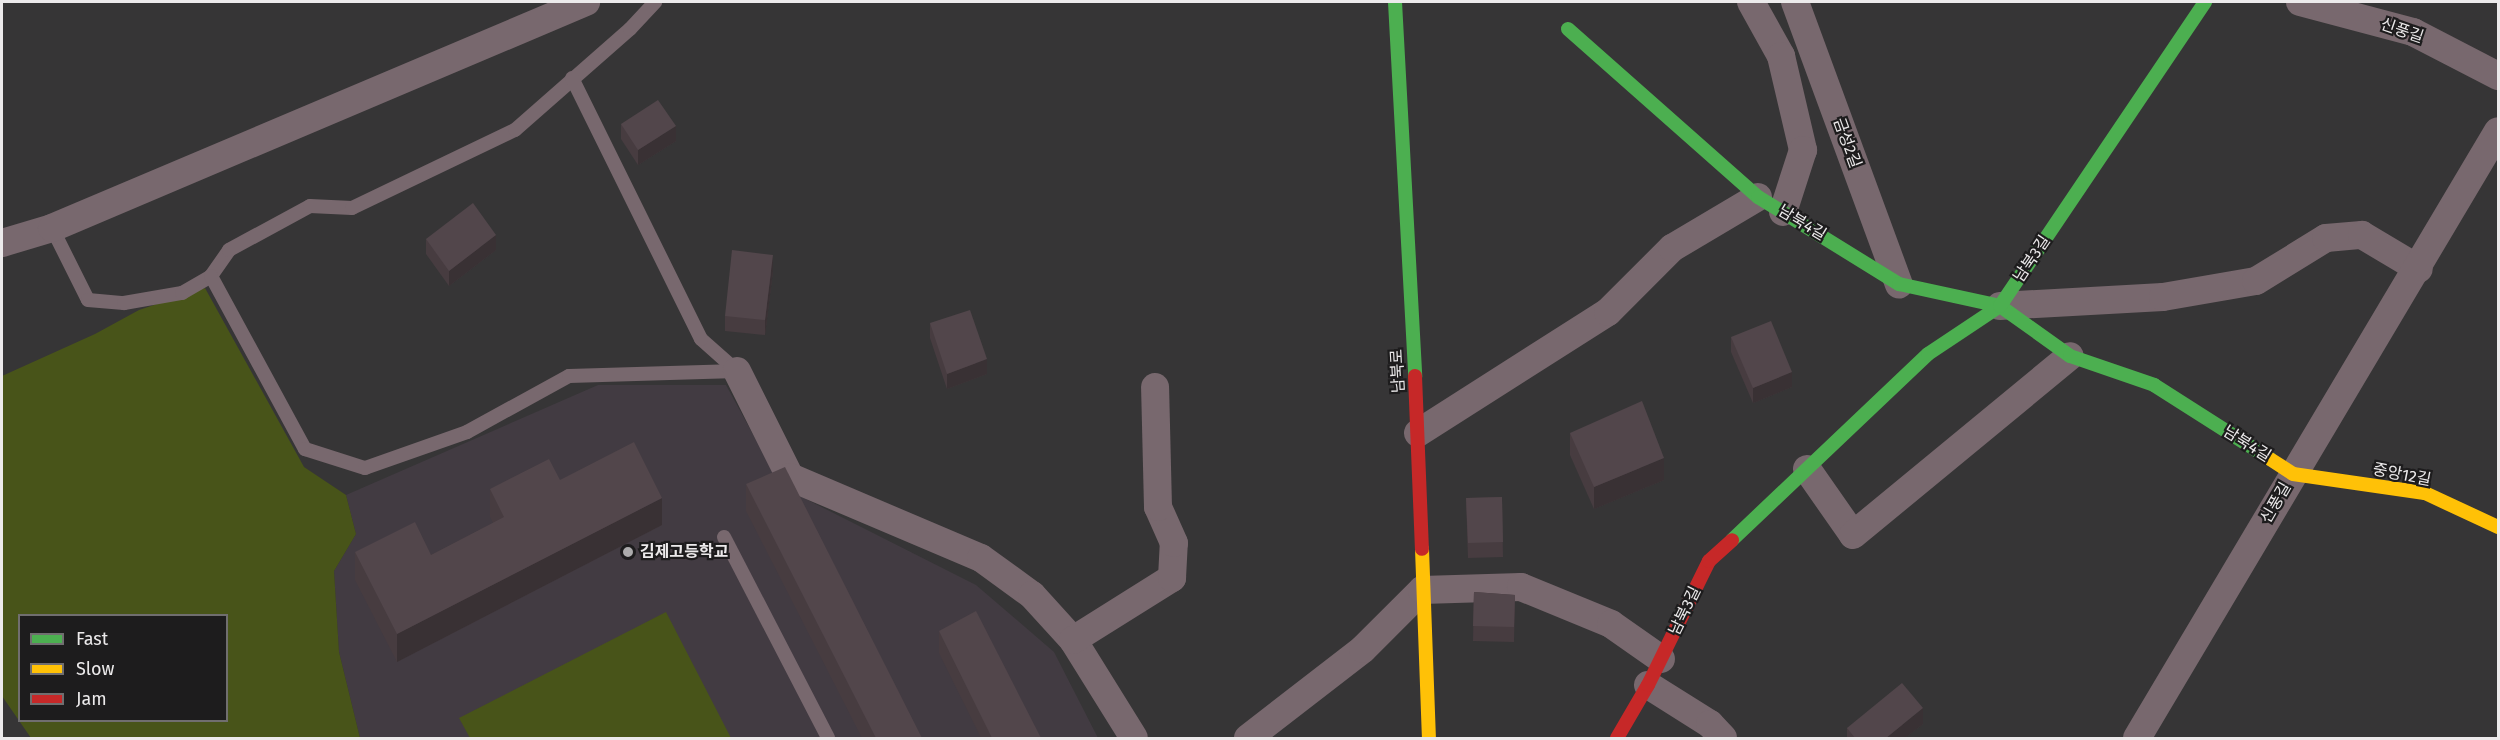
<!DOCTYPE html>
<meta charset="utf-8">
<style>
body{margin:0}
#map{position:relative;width:2500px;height:740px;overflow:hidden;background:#363536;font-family:"Fira Sans","Noto Sans KR",sans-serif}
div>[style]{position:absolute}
.built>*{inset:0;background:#423b42}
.green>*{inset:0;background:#485419}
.lane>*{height:14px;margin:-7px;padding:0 7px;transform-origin:7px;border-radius:7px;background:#78686e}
.street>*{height:28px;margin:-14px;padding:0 14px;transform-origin:14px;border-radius:14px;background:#78686e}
.fast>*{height:14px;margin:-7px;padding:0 7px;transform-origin:7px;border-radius:7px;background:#4caf50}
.slow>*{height:14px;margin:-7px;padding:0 7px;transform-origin:7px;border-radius:7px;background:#ffc107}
.jam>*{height:14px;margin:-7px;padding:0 7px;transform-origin:7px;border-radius:7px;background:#c62828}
.wall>*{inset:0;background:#473c40}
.shaded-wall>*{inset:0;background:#393134}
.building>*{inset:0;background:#52464b}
.dots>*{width:16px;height:16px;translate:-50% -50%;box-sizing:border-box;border:3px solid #1d1c1d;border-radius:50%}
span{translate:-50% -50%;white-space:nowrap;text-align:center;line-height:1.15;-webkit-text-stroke:4.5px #1d1c1d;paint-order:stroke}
.street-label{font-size:16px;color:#eceaeb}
.poi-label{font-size:16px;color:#eceaeb;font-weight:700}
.left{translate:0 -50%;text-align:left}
.frame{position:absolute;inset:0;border:3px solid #eceaeb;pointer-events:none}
.legend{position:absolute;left:18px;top:614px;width:210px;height:108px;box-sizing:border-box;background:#1d1c1d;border:2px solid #706e6f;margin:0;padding:8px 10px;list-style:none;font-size:18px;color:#eceaeb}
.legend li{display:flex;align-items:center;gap:12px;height:30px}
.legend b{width:30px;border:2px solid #706e6f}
</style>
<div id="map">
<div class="built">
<i style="clip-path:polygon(598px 385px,726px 385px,782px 487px,976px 585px,1054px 652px,1098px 738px,360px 738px,339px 652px,334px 571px,356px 534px,346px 495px)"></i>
</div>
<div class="green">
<i style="clip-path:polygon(evenodd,205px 288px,304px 467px,346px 495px,356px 534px,334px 571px,339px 652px,360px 738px,31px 738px,2px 696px,2px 376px,95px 334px,139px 310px,205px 288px,20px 616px,226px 616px,226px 720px,20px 720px,20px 616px)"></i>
<i style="clip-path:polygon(666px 612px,731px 738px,470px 738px,459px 718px)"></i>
</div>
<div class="lane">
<i style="left:52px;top:228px;width:80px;rotate:63.4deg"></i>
<i style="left:88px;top:300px;width:36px;rotate:5deg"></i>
<i style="left:124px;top:303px;width:59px;rotate:-9.8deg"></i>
<i style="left:182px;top:293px;width:34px;rotate:-30deg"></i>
<i style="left:211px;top:276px;width:32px;rotate:-55deg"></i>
<i style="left:229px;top:250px;width:92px;rotate:-28.5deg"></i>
<i style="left:310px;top:206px;width:42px;rotate:2.7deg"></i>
<i style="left:352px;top:208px;width:181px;rotate:-25.6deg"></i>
<i style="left:515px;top:130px;width:153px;rotate:-41.3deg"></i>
<i style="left:630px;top:29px;width:37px;rotate:-47deg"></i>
<i style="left:211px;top:276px;width:197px;rotate:61.5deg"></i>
<i style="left:305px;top:449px;width:63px;rotate:17.6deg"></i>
<i style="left:365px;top:468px;width:108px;rotate:-19.4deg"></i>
<i style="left:467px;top:432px;width:116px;rotate:-28.8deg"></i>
<i style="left:569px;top:376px;width:168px;rotate:-1.7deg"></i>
<i style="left:737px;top:371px;width:48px;rotate:-138.4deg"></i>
<i style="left:701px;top:339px;width:291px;rotate:-116.3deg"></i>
<i style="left:724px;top:537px;width:226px;rotate:62.6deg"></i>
</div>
<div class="street">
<i style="left:1751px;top:2px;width:62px;rotate:60.9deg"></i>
<i style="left:1781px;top:56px;width:97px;rotate:76.8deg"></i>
<i style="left:1803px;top:150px;width:65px;rotate:107.9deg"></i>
<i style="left:1795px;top:2px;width:301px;rotate:69.8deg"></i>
<i style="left:2300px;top:2px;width:117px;rotate:14.9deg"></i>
<i style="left:2413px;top:32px;width:96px;rotate:27.4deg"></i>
<i style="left:2px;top:243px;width:52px;rotate:-16.7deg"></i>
<i style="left:52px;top:228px;width:580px;rotate:-22.94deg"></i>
<i style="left:2000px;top:306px;width:163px;rotate:-3.2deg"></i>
<i style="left:2163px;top:297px;width:94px;rotate:-9.8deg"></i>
<i style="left:2256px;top:281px;width:82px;rotate:-31.6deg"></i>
<i style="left:2326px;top:238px;width:36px;rotate:-5deg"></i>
<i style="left:2362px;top:235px;width:66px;rotate:30.8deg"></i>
<i style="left:737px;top:371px;width:119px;rotate:63.4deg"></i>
<i style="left:790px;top:477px;width:207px;rotate:23deg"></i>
<i style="left:981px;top:558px;width:63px;rotate:36deg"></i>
<i style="left:1032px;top:595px;width:61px;rotate:47.7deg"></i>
<i style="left:1073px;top:640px;width:115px;rotate:58.1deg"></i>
<i style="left:1418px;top:433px;width:225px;rotate:-32.5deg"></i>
<i style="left:1608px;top:312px;width:91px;rotate:-45deg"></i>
<i style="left:1672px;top:248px;width:100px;rotate:-30.7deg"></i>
<i style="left:1807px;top:469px;width:80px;rotate:55.1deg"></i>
<i style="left:1853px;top:535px;width:281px;rotate:-39.5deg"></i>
<i style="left:1073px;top:640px;width:117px;rotate:-32.1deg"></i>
<i style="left:1172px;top:578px;width:35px;rotate:-87deg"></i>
<i style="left:1174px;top:543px;width:39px;rotate:-114deg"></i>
<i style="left:1158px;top:507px;width:120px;rotate:-91.4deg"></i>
<i style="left:1648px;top:685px;width:73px;rotate:32.2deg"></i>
<i style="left:1710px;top:724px;width:19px;rotate:47deg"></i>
<i style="left:1248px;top:738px;width:145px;rotate:-37.7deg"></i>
<i style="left:1363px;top:649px;width:83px;rotate:-45deg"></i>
<i style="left:1422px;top:590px;width:99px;rotate:-1.7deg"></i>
<i style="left:1521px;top:587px;width:97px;rotate:22.3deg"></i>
<i style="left:1611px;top:624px;width:61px;rotate:35deg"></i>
<i style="left:2137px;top:738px;width:706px;rotate:-59.26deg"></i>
</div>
<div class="fast">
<i style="left:1395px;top:2px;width:375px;rotate:86.9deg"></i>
<i style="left:1568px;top:29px;width:254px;rotate:41.5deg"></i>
<i style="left:1758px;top:197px;width:166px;rotate:31.7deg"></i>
<i style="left:1899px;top:284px;width:103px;rotate:12.3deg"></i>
<i style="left:2000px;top:306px;width:86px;rotate:35.5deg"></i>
<i style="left:2070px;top:356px;width:89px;rotate:19deg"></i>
<i style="left:2154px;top:385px;width:138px;rotate:32.5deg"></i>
<i style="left:1732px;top:540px;width:270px;rotate:-43.5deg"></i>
<i style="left:1928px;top:354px;width:87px;rotate:-33.7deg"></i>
<i style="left:2000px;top:306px;width:367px;rotate:-56deg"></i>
</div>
<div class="slow">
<i style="left:2270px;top:459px;width:27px;rotate:33deg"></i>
<i style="left:2293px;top:474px;width:133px;rotate:8.2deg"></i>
<i style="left:2425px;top:493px;width:81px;rotate:25deg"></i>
<i style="left:1422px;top:549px;width:189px;rotate:87.9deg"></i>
</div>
<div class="jam">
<i style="left:1415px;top:376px;width:173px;rotate:87.7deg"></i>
<i style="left:1617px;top:738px;width:61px;rotate:-59.7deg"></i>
<i style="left:1648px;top:685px;width:138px;rotate:-63.8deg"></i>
<i style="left:1709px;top:561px;width:31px;rotate:-42deg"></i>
</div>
<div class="wall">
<i style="clip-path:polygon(621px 124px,676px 141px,638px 165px,621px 139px)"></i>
<i style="clip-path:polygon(426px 239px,496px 250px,449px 286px,426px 254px)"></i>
<i style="clip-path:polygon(773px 271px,765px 335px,725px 331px,725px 316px)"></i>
<i style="clip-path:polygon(930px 323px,987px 374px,947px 389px,930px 338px)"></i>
<i style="clip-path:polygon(1731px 337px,1792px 387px,1753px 403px,1731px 352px)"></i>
<i style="clip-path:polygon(1570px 433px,1664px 480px,1594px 509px,1570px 455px)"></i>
<i style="clip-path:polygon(560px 480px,662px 525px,397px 662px,355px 580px,355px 552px,431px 555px,493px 523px,490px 517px,490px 489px)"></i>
<i style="clip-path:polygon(746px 484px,922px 738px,862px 738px,746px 511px)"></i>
<i style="clip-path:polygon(1502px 497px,1503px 557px,1468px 558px,1466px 498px)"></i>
<i style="clip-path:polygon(1474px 592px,1515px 595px,1514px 642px,1473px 641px)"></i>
<i style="clip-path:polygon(939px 631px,1041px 738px,981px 738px,939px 653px)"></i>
<i style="clip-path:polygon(1923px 724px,1905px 738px,1847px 738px,1847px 728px)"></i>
</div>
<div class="shaded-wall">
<i style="clip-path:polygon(676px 126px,676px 141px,638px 165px,638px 150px)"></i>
<i style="clip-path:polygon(496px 235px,496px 250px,449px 286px,449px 271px)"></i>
<i style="clip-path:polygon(773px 255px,773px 271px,765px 335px,765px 320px)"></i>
<i style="clip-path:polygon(987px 359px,987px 374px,947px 389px,947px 374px)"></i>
<i style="clip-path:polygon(1792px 372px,1792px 387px,1753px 403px,1753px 388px)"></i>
<i style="clip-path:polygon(1664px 458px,1664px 480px,1594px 509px,1594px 487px)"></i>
<i style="clip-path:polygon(662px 498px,662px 525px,397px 662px,397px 634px)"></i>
<i style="clip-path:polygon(1923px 708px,1923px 724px,1905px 738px,1886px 738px)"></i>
</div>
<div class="building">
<i style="clip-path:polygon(658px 100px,676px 126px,638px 150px,621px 124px)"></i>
<i style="clip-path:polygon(473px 203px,496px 235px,449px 271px,426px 239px)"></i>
<i style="clip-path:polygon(732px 250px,773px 255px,765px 320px,725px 316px)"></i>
<i style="clip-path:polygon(970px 310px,987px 359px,947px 374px,930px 323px)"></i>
<i style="clip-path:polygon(1771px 321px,1792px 372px,1753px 388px,1731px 337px)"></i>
<i style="clip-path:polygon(1642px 401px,1664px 458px,1594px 487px,1570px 433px)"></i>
<i style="clip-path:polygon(634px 442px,662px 498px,397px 634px,355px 552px,415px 522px,431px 555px,504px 517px,490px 489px,549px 459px,560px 480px)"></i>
<i style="clip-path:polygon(785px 467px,922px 738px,876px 738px,746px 484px)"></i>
<i style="clip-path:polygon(1502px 497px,1503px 542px,1468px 543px,1466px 498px)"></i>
<i style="clip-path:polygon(1474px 592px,1515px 595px,1514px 627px,1473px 626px)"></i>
<i style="clip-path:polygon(976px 611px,1041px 738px,992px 738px,939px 631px)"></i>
<i style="clip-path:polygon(1902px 683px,1923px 708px,1886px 738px,1855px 738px,1847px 728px)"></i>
</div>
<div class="dots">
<i style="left:628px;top:552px;background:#acabac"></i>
</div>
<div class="street-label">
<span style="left:2402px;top:31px;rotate:19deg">신풍길</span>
<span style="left:1847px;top:143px;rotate:70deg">금성2길</span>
<span style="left:1802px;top:223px;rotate:31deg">남북4길</span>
<span style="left:2032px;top:259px;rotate:-56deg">남북3길</span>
<span style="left:1398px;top:371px;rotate:-93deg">남북로</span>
<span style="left:2247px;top:444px;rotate:32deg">남북4길</span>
<span style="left:2402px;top:475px;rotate:11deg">중앙12길</span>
<span style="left:2276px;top:503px;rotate:-60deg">신풍길</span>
<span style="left:1685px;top:611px;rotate:-64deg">남북3길</span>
</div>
<div class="poi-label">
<span class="left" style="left:640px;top:552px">김제고등학교</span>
</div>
<div class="frame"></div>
<ul class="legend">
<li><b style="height:8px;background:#4caf50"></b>Fast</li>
<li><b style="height:8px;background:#ffc107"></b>Slow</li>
<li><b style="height:8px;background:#c62828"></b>Jam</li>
</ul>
</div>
